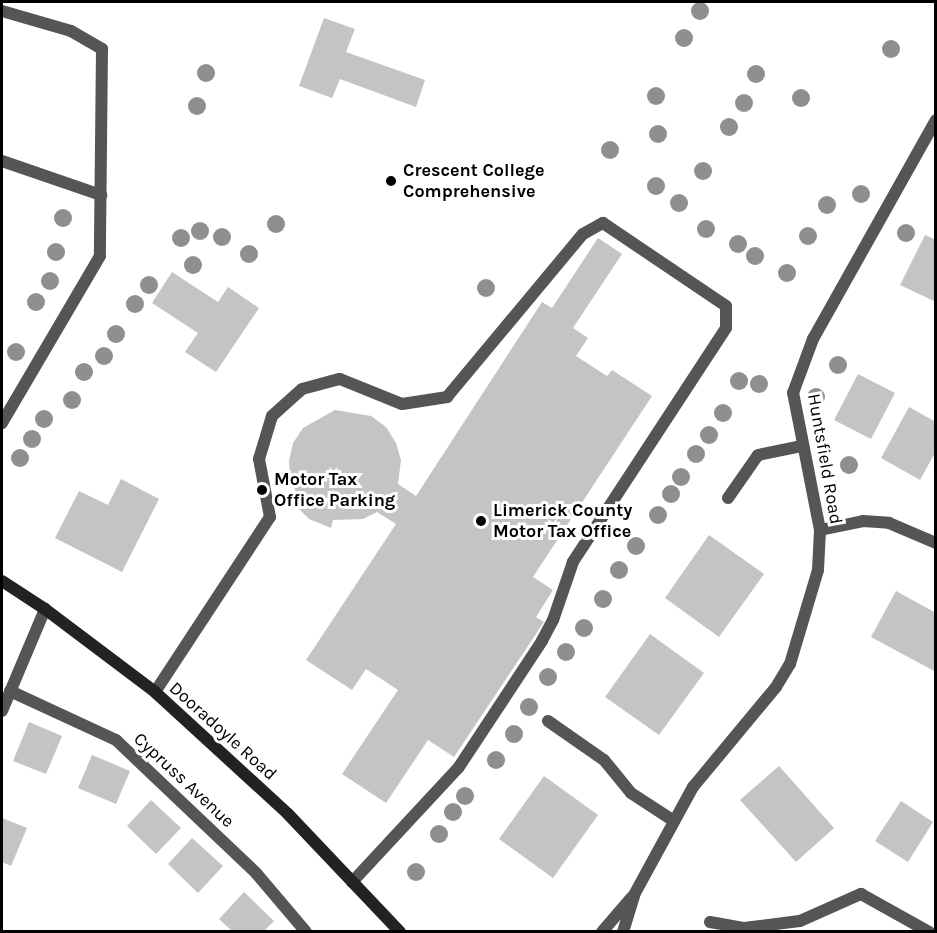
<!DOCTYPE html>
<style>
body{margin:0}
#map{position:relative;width:937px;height:933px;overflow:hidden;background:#fff;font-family:Karla,sans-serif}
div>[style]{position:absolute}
.building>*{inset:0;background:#c4c4c4}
.service>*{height:12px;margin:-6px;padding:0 6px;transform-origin:6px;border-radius:6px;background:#555}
.minor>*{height:12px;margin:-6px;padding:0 6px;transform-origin:6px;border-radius:6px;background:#555}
.secondary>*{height:12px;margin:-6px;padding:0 6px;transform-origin:6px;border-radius:6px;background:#222}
.trees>*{width:18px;height:18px;margin:-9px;border-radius:50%;background:#8f8f8f}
.dots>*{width:16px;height:16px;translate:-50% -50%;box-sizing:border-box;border:3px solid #fff;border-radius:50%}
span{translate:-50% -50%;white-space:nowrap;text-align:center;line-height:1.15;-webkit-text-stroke:6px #fff;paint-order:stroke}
.poi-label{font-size:18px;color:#000;font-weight:700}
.left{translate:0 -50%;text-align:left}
.street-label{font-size:18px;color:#000}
.frame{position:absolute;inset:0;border:3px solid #000;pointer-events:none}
</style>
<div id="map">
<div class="building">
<i style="clip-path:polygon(324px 18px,355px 29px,346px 52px,425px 80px,416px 107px,340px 79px,332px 98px,299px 86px)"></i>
<i style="clip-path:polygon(925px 235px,936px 240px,936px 302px,900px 285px)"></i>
<i style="clip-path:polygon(598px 238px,622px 254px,573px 328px,588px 338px,576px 356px,607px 376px,612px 370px,652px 396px,533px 577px,553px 590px,536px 617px,544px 622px,454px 757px,428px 740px,386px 803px,342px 774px,398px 690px,366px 669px,352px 690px,306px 660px,396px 524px,377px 512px,363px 519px,333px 520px,331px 528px,309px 519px,293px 503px,299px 498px,290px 480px,289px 461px,293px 443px,303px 428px,335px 410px,371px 416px,386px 427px,396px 443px,401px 460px,398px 484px,416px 496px,542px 302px,552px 308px)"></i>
<i style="clip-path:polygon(172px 272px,218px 302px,228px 287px,259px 308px,216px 372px,185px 352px,198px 333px,152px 303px)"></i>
<i style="clip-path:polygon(858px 374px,895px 393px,871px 439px,834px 420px)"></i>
<i style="clip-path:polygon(909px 407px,936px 422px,936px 451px,920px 480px,881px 458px)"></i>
<i style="clip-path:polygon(121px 479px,159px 499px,122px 572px,55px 538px,79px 491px,108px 505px)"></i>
<i style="clip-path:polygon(709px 535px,764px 574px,719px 637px,665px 598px)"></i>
<i style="clip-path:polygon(896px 591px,936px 613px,936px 672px,871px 637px)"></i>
<i style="clip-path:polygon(650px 634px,704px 673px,659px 735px,605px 697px)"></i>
<i style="clip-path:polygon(29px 722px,62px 736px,46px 774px,13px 761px)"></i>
<i style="clip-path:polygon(92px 755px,130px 771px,116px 804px,78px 788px)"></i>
<i style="clip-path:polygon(779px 766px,834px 828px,796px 862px,740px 800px)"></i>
<i style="clip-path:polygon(544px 776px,598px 815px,553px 878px,499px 839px)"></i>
<i style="clip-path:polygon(151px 800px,181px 828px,156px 854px,127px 826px)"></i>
<i style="clip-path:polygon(901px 801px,933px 822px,908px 862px,875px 841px)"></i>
<i style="clip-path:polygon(2px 818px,27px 828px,11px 866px,2px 862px)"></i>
<i style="clip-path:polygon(192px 838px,223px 866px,198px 893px,168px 864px)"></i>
<i style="clip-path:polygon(244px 892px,274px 921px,263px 932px,233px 932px,219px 919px)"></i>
</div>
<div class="service">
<i style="left:2px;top:11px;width:72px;rotate:16.2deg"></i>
<i style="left:71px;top:31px;width:36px;rotate:30deg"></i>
<i style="left:102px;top:49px;width:207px;rotate:90.6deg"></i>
<i style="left:100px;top:256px;width:194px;rotate:120.4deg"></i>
<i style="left:2px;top:161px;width:105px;rotate:19deg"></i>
<i style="left:728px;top:498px;width:52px;rotate:-55.1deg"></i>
<i style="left:758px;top:455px;width:44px;rotate:-11.8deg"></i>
<i style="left:155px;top:692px;width:209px;rotate:-56.7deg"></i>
<i style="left:270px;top:517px;width:59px;rotate:-100.7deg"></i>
<i style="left:259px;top:459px;width:45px;rotate:-73.2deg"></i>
<i style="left:272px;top:416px;width:40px;rotate:-42deg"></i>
<i style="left:302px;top:389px;width:39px;rotate:-15deg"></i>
<i style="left:340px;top:379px;width:67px;rotate:22deg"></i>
<i style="left:402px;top:404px;width:46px;rotate:-8.8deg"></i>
<i style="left:447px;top:397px;width:212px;rotate:-50.2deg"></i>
<i style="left:583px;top:234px;width:23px;rotate:-29deg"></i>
<i style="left:603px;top:223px;width:148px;rotate:34deg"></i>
<i style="left:726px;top:306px;width:22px;rotate:90deg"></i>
<i style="left:726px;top:328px;width:280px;rotate:123.2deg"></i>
<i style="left:573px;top:562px;width:61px;rotate:109deg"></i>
<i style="left:553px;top:620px;width:24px;rotate:118deg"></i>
<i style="left:542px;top:641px;width:151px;rotate:123.4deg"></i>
<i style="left:459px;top:767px;width:157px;rotate:132.9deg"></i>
<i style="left:548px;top:721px;width:68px;rotate:34.9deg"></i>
<i style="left:604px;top:760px;width:43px;rotate:50.7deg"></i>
<i style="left:631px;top:793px;width:51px;rotate:33.1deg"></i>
</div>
<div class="minor">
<i style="left:820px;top:530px;width:44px;rotate:-11.8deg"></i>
<i style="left:863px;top:521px;width:26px;rotate:4deg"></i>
<i style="left:889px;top:523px;width:51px;rotate:23.1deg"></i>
<i style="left:10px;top:691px;width:117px;rotate:24.8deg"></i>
<i style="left:116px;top:740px;width:193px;rotate:43.5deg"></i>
<i style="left:256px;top:873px;width:77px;rotate:49.7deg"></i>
<i style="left:2px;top:711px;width:111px;rotate:-67.1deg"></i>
<i style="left:710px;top:922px;width:35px;rotate:10deg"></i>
<i style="left:744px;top:928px;width:56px;rotate:-7.1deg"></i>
<i style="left:800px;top:921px;width:67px;rotate:-23.9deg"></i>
<i style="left:861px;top:894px;width:78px;rotate:29.2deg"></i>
<i style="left:602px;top:932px;width:45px;rotate:-49.5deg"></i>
<i style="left:623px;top:932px;width:39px;rotate:-73deg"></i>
<i style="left:634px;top:895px;width:123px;rotate:-61.4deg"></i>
<i style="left:693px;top:787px;width:130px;rotate:-50.3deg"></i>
<i style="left:776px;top:687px;width:27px;rotate:-59deg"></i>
<i style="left:790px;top:664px;width:98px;rotate:-73.4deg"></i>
<i style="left:818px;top:570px;width:40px;rotate:-87.1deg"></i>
<i style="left:820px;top:530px;width:140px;rotate:-101.1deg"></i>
<i style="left:793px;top:393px;width:58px;rotate:-69.7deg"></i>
<i style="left:813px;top:339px;width:251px;rotate:-60.7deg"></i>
</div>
<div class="secondary">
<i style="left:2px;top:581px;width:51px;rotate:33.1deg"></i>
<i style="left:45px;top:609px;width:138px;rotate:37deg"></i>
<i style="left:155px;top:692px;width:180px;rotate:42.5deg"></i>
<i style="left:288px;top:814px;width:163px;rotate:46.5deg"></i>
</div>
<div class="trees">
<i style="left:700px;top:11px"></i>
<i style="left:684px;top:38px"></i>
<i style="left:891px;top:49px"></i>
<i style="left:206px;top:73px"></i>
<i style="left:756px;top:74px"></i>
<i style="left:656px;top:96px"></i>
<i style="left:801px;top:98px"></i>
<i style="left:744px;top:103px"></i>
<i style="left:197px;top:106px"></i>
<i style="left:729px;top:127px"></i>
<i style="left:658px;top:134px"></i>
<i style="left:610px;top:150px"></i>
<i style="left:703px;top:171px"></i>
<i style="left:656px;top:186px"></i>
<i style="left:861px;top:194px"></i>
<i style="left:679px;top:203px"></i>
<i style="left:827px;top:205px"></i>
<i style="left:63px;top:218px"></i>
<i style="left:276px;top:224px"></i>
<i style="left:706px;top:229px"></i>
<i style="left:200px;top:231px"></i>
<i style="left:906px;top:233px"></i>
<i style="left:808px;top:236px"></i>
<i style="left:222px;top:237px"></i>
<i style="left:181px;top:238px"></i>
<i style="left:738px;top:244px"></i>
<i style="left:56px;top:252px"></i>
<i style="left:249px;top:254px"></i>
<i style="left:755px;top:256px"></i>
<i style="left:193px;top:265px"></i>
<i style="left:787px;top:273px"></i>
<i style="left:50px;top:281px"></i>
<i style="left:149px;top:285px"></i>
<i style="left:486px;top:288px"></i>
<i style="left:36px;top:302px"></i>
<i style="left:135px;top:304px"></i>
<i style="left:116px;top:334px"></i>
<i style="left:16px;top:352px"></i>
<i style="left:104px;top:356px"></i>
<i style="left:838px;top:365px"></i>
<i style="left:84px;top:372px"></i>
<i style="left:739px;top:381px"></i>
<i style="left:759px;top:384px"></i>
<i style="left:816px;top:397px"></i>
<i style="left:72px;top:400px"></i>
<i style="left:723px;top:413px"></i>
<i style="left:44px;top:419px"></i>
<i style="left:709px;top:435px"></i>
<i style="left:32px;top:439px"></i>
<i style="left:696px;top:454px"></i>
<i style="left:20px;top:458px"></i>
<i style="left:849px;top:465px"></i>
<i style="left:681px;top:477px"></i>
<i style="left:671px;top:494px"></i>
<i style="left:658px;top:515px"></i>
<i style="left:636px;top:546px"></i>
<i style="left:619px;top:570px"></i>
<i style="left:603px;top:599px"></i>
<i style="left:584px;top:628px"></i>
<i style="left:566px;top:652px"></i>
<i style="left:548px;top:677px"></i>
<i style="left:529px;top:707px"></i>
<i style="left:514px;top:734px"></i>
<i style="left:496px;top:760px"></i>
<i style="left:465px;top:796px"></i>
<i style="left:453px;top:812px"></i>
<i style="left:439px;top:834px"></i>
<i style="left:416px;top:872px"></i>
</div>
<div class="dots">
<i style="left:391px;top:181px;background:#000"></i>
<i style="left:262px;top:490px;background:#000"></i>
<i style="left:481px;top:521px;background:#000"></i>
</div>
<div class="poi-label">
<span class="left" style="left:403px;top:181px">Crescent College<br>Comprehensive</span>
<span class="left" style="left:274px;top:490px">Motor Tax<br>Office Parking</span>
<span class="left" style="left:493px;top:521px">Limerick County<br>Motor Tax Office</span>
</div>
<div class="street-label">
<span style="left:825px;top:459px;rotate:80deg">Huntsfield Road</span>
<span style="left:223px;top:731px;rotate:42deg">Dooradoyle Road</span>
<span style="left:184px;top:780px;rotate:43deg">Cypruss Avenue</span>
</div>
<div class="frame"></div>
</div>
